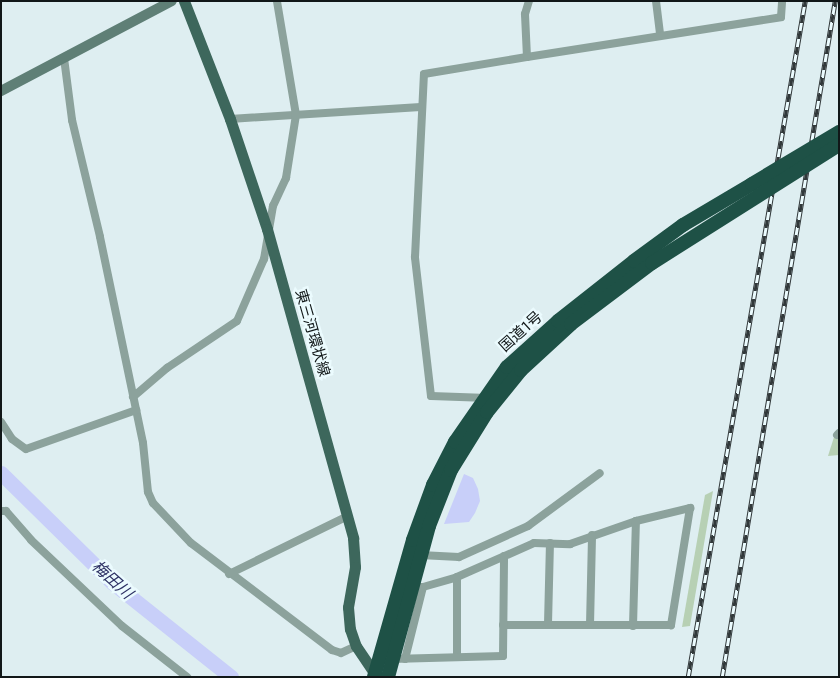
<!DOCTYPE html>
<meta charset="utf-8">
<style>
body{margin:0}
#map{position:relative;width:840px;height:678px;overflow:hidden;background:#deeef1;font-family:Jost,"Noto Sans JP",sans-serif}
div>[style]{position:absolute}
.green>*{inset:0;background:#b7d0b4}
.water>*{inset:0;background:#c8cff9}
.river>*{height:15px;margin:-7.5px;padding:0 7.5px;transform-origin:7.5px;border-radius:7.5px;background:#c8cff9}
.street>*{height:8px;margin:-4px;padding:0 4px;transform-origin:4px;border-radius:4px;background:#8ca29c}
.secondary>*{height:10px;margin:-5px;padding:0 5px;transform-origin:5px;border-radius:5px;background:#5f7f76}
.primary>*{height:11px;margin:-5.5px;padding:0 5.5px;transform-origin:5.5px;border-radius:5.5px;background:#3d675c}
.highway>*{height:14px;margin:-7px;padding:0 7px;transform-origin:7px;border-radius:7px;background:#1e5146}
.rail>*{height:4.5px;margin-top:-2.25px;transform-origin:0;background:repeating-linear-gradient(90deg,#ebfbfe 0 8px,#31383a 0 16px);box-sizing:border-box;border-block:1px solid #31383a}
.highway-bridge>*{height:14px;margin:-7px;padding:0 7px;transform-origin:7px;border-radius:7px;background:#1e5146}
span{translate:-50% -50%;white-space:nowrap;text-align:center;line-height:1.15;-webkit-text-stroke:5px #ebfbfe;paint-order:stroke}
.street-label{font-size:15px;color:#111718}
.water-label{font-size:16px;color:#2d3164;font-style:italic}
.frame{position:absolute;inset:0;border:2px solid #111718;pointer-events:none}
</style>
<div id="map">
<div class="green">
<i style="clip-path:polygon(834px 437px,839px 437px,839px 455px,828px 456px)"></i>
<i style="clip-path:polygon(713px 491px,690px 626px,682px 627px,705px 495px)"></i>
</div>
<div class="water">
<i style="clip-path:polygon(464px 474px,473px 478px,478px 489px,480px 501px,475px 513px,469px 522px,444px 524px)"></i>
</div>
<div class="river">
<i style="left:1px;top:473px;width:157px;rotate:44.5deg"></i>
<i style="left:113px;top:583px;width:151px;rotate:38.5deg"></i>
</div>
<div class="street">
<i style="left:656px;top:1px;width:34px;rotate:83deg"></i>
<i style="left:527px;top:57px;width:257px;rotate:-8.9deg"></i>
<i style="left:781px;top:17px;width:16px;rotate:-86deg"></i>
<i style="left:64px;top:58px;width:63px;rotate:82.6deg"></i>
<i style="left:72px;top:120px;width:120px;rotate:76.5deg"></i>
<i style="left:100px;top:237px;width:210px;rotate:78.2deg"></i>
<i style="left:143px;top:443px;width:49px;rotate:84.2deg"></i>
<i style="left:148px;top:492px;width:12px;rotate:66deg"></i>
<i style="left:153px;top:503px;width:55px;rotate:46.5deg"></i>
<i style="left:191px;top:543px;width:177px;rotate:37.2deg"></i>
<i style="left:332px;top:650px;width:9px;rotate:18deg"></i>
<i style="left:341px;top:653px;width:17px;rotate:-25deg"></i>
<i style="left:230px;top:119px;width:191px;rotate:-3.6deg"></i>
<i style="left:133px;top:397px;width:45px;rotate:-40.5deg"></i>
<i style="left:167px;top:368px;width:84px;rotate:-33.9deg"></i>
<i style="left:237px;top:321px;width:68px;rotate:-66.5deg"></i>
<i style="left:264px;top:259px;width:54px;rotate:-80.4deg"></i>
<i style="left:273px;top:206px;width:31px;rotate:-65deg"></i>
<i style="left:286px;top:178px;width:64px;rotate:-81deg"></i>
<i style="left:296px;top:115px;width:116px;rotate:-99.5deg"></i>
<i style="left:488px;top:398px;width:57px;rotate:-178deg"></i>
<i style="left:431px;top:396px;width:140px;rotate:-96.6deg"></i>
<i style="left:415px;top:257px;width:183px;rotate:-87.2deg"></i>
<i style="left:424px;top:74px;width:104px;rotate:-9.4deg"></i>
<i style="left:527px;top:57px;width:43px;rotate:-92.7deg"></i>
<i style="left:525px;top:14px;width:14px;rotate:-73deg"></i>
<i style="left:1px;top:422px;width:20px;rotate:57deg"></i>
<i style="left:12px;top:439px;width:17px;rotate:36deg"></i>
<i style="left:26px;top:449px;width:117px;rotate:-19.5deg"></i>
<i style="left:837px;top:435px;width:3px;rotate:-45deg"></i>
<i style="left:1px;top:511px;width:5px"></i>
<i style="left:6px;top:511px;width:38px;rotate:49deg"></i>
<i style="left:31px;top:540px;width:125px;rotate:43.4deg"></i>
<i style="left:122px;top:626px;width:83px;rotate:38.1deg"></i>
<i style="left:420px;top:555px;width:39px;rotate:3deg"></i>
<i style="left:459px;top:557px;width:76px;rotate:-24.2deg"></i>
<i style="left:528px;top:526px;width:89px;rotate:-36.4deg"></i>
<i style="left:229px;top:574px;width:132px;rotate:-26deg"></i>
<i style="left:457px;top:577px;width:80px;rotate:90deg"></i>
<i style="left:411px;top:587px;width:12px"></i>
<i style="left:423px;top:587px;width:35px;rotate:-16deg"></i>
<i style="left:457px;top:577px;width:84px;rotate:-23.8deg"></i>
<i style="left:534px;top:543px;width:36px;rotate:2deg"></i>
<i style="left:570px;top:544px;width:70px;rotate:-19.2deg"></i>
<i style="left:636px;top:521px;width:56px;rotate:-13.5deg"></i>
<i style="left:690px;top:508px;width:119px;rotate:99.2deg"></i>
<i style="left:671px;top:625px;width:168px;rotate:180deg"></i>
<i style="left:548px;top:624px;width:81px;rotate:-88.6deg"></i>
<i style="left:590px;top:625px;width:90px;rotate:-88.7deg"></i>
<i style="left:633px;top:626px;width:105px;rotate:-88.4deg"></i>
<i style="left:392px;top:659px;width:111px;rotate:-1.5deg"></i>
<i style="left:503px;top:656px;width:100px;rotate:-89.4deg"></i>
<i style="left:405px;top:659px;width:74px;rotate:-76deg"></i>
</div>
<div class="secondary">
<i style="left:1px;top:91px;width:193px;rotate:-27.8deg"></i>
</div>
<div class="primary">
<i style="left:184px;top:1px;width:127px;rotate:68.7deg"></i>
<i style="left:230px;top:119px;width:116px;rotate:71.4deg"></i>
<i style="left:267px;top:229px;width:321px;rotate:74.4deg"></i>
<i style="left:353px;top:538px;width:29px;rotate:86deg"></i>
<i style="left:355px;top:567px;width:41px;rotate:99.9deg"></i>
<i style="left:348px;top:607px;width:22px;rotate:85deg"></i>
<i style="left:350px;top:629px;width:18px;rotate:71deg"></i>
<i style="left:356px;top:646px;width:37px;rotate:56deg"></i>
</div>
<div class="highway">
<i style="left:374px;top:677px;width:142px;rotate:-74.1deg"></i>
<i style="left:413px;top:540px;width:59px;rotate:-70deg"></i>
<i style="left:433px;top:485px;width:48px;rotate:-62.9deg"></i>
<i style="left:455px;top:442px;width:91px;rotate:-55.3deg"></i>
<i style="left:507px;top:367px;width:69px;rotate:-42deg"></i>
<i style="left:558px;top:321px;width:97px;rotate:-38.3deg"></i>
<i style="left:634px;top:261px;width:61px;rotate:-36.3deg"></i>
<i style="left:683px;top:225px;width:80px;rotate:-30.7deg"></i>
<i style="left:388px;top:677px;width:156px;rotate:-74.8deg"></i>
<i style="left:429px;top:526px;width:60px;rotate:-68.6deg"></i>
<i style="left:451px;top:470px;width:68px;rotate:-58.2deg"></i>
<i style="left:487px;top:412px;width:54px;rotate:-51deg"></i>
<i style="left:521px;top:370px;width:68px;rotate:-42.6deg"></i>
</div>
<div class="rail">
<i style="left:688px;top:677px;width:686px;rotate:-80.18deg"></i>
<i style="left:722px;top:677px;width:685px;rotate:-80.51deg"></i>
</div>
<div class="highway-bridge">
<i style="left:752px;top:184px;width:101px;rotate:-30.9deg"></i>
<i style="left:571px;top:324px;width:101px;rotate:-37deg"></i>
<i style="left:652px;top:263px;width:221px;rotate:-32.3deg"></i>
</div>
<div class="street-label">
<span style="left:521px;top:332px;rotate:-42deg">国道1号</span>
<span style="left:312px;top:333px;rotate:74deg">東三河環状線</span>
</div>
<div class="water-label">
<span style="left:112px;top:580px;rotate:42deg">梅田川</span>
</div>
<div class="frame"></div>
</div>
